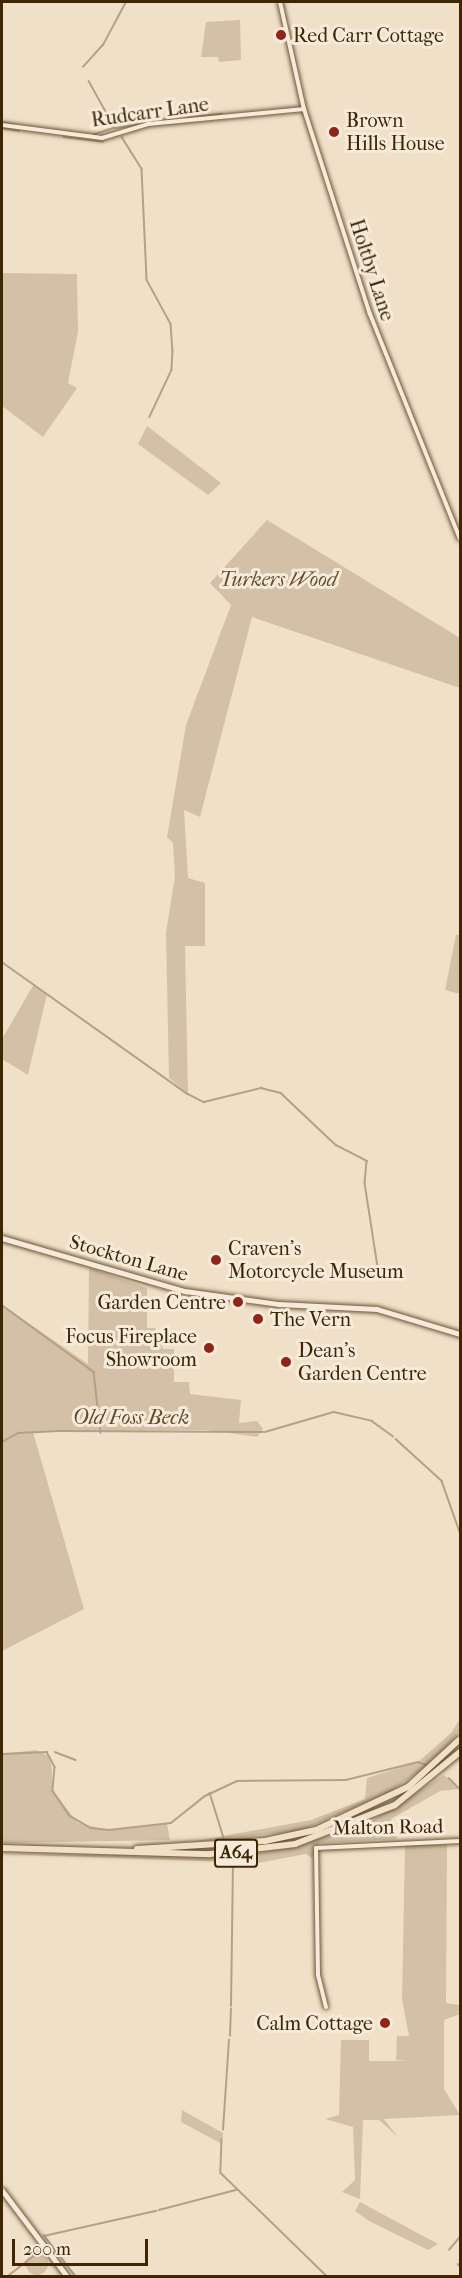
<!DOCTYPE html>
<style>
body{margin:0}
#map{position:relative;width:462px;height:2278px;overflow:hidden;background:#f1e0c8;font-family:"IM FELL French Canon",serif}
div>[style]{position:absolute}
.green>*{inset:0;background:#d3c0a7}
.round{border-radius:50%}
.stream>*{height:1.5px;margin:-0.75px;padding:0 0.75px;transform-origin:0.75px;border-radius:0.75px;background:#b4a185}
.roads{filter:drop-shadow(0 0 2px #6b5434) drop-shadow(0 0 2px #6b5434)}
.minor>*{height:4px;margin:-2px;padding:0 2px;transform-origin:2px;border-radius:2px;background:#f6ebdb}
.tertiary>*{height:4.5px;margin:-2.25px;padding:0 2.25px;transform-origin:2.25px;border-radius:2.25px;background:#f6ebdb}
.trunk>*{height:6px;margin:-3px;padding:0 3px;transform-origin:3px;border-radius:3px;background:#f1e0c8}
.dots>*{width:16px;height:16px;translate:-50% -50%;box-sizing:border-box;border:3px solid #f6ebdb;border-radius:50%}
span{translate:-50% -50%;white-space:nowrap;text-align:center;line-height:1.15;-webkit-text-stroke:6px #f6ebdb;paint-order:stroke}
.shield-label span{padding:2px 4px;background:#f6ebdb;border:2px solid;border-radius:4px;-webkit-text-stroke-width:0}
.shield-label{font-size:18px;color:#3e2603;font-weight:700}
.poi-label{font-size:20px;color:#3e2603}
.left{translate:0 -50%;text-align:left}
.right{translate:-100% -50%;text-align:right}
.street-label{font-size:20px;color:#3e2603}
.park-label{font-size:20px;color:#634c2c;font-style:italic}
.water-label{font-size:21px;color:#614b2a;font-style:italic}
.frame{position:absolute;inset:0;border:3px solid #3e2603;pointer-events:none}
.scale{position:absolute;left:12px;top:2239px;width:136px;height:27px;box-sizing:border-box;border:3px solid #3e2603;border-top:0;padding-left:8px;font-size:18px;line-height:21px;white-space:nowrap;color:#3e2603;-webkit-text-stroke:4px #f6ebdb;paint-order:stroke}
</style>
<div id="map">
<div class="green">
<i style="clip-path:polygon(240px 20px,241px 60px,219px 62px,218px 57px,201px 57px,206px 22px)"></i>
<i style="clip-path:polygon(2px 273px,77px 274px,78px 332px,68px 383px,77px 388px,43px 437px,2px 406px)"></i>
<i style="clip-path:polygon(147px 426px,221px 483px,208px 495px,138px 444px)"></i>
<i style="clip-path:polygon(267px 520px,460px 638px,460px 688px,252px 617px,200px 817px,184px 810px,188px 878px,205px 883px,205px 946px,185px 946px,188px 1094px,169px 1078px,166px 933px,175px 876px,173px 843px,167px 837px,186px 725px,231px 605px,210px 583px)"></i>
<i style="clip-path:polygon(456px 935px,460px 935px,460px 994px,445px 990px)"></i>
<i style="clip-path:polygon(34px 984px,47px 994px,28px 1075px,2px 1059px,2px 1039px)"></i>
<i style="clip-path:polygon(89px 1268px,147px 1288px,147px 1328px,155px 1328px,163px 1349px,174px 1349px,174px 1382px,189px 1382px,190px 1394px,241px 1400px,239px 1423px,257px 1421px,263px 1429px,257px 1437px,206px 1430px,33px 1432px,84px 1609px,2px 1651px,2px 1305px,88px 1364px)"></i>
<i style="clip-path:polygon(460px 1694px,460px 1729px,459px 1732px,436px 1759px,390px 1792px,299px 1831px,191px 1842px,311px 1820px,365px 1799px,367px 1778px,418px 1762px,451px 1733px,460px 1719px)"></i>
<i style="clip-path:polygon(36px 1750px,51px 1757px,53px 1791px,78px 1823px,109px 1830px,167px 1824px,170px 1840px,2px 1843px,2px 1754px)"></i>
<i style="clip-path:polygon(444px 1775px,460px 1789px,440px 1791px,391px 1819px,397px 1839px,319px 1843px,312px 1858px,306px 1854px,231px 1868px,229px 1862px,2px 1854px,237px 1856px,291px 1848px,368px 1823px)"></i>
<i style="clip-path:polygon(405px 1845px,447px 1845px,446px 2003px,460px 2005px,460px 2014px,444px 2020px,444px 2089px,460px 2115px,384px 2119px,398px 2137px,379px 2120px,363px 2120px,360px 2199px,342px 2192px,355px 2180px,353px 2127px,325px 2119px,339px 2115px,341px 2040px,369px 2040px,369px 2061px,408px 2061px,396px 2060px,397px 2036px,409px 2036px,402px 1999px)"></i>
<i style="clip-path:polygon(182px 2110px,223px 2133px,222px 2144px,181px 2122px)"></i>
<i style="clip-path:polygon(360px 2202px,438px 2244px,428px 2250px,369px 2221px,355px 2211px)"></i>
<i class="round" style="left:26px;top:2253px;width:22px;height:22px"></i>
</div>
<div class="stream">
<i style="left:83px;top:67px;width:30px;rotate:-48deg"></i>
<i style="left:103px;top:45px;width:49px;rotate:-61.9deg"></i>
<i style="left:89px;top:81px;width:54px;rotate:61deg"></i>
<i style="left:115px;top:128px;width:22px;rotate:162deg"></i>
<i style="left:187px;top:118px;width:35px;rotate:-7deg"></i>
<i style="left:2px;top:122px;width:13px;rotate:13deg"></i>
<i style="left:2px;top:128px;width:17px;rotate:10deg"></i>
<i style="left:116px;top:128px;width:56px;rotate:-8.3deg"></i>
<i style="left:64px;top:137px;width:39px;rotate:7deg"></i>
<i style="left:122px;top:137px;width:38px;rotate:58deg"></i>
<i style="left:142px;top:169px;width:111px;rotate:87.4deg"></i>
<i style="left:147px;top:280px;width:50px;rotate:61.4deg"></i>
<i style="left:171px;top:324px;width:26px;rotate:86deg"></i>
<i style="left:173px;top:350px;width:20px;rotate:93deg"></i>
<i style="left:172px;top:370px;width:52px;rotate:115.1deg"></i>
<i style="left:2px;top:962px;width:228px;rotate:35.4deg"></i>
<i style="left:188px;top:1094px;width:18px;rotate:27deg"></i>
<i style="left:204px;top:1102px;width:59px;rotate:-13.8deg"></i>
<i style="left:261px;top:1088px;width:21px;rotate:14deg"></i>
<i style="left:281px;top:1093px;width:76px;rotate:43.4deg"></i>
<i style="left:336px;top:1145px;width:35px;rotate:27deg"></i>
<i style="left:367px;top:1161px;width:22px;rotate:95deg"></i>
<i style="left:365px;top:1183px;width:91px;rotate:81.2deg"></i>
<i style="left:2px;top:1305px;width:114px;rotate:36.1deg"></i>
<i style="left:94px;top:1372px;width:61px;rotate:83.5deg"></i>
<i style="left:265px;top:1432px;width:72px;rotate:-16.2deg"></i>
<i style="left:334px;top:1412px;width:39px;rotate:13deg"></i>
<i style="left:372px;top:1421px;width:26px;rotate:36deg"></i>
<i style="left:396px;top:1439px;width:62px;rotate:42.4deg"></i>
<i style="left:442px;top:1481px;width:54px;rotate:70.6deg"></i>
<i style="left:2px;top:1442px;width:18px;rotate:-29deg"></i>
<i style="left:18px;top:1433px;width:41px;rotate:-2.8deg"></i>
<i style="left:59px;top:1431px;width:204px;rotate:0.3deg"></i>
<i style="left:55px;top:1752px;width:22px;rotate:21deg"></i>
<i style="left:2px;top:1754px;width:45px;rotate:-2.5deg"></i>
<i style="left:47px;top:1752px;width:17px;rotate:62deg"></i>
<i style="left:55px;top:1767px;width:24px;rotate:95deg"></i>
<i style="left:53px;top:1791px;width:30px;rotate:56deg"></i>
<i style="left:70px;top:1816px;width:24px;rotate:30deg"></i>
<i style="left:91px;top:1828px;width:18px;rotate:6deg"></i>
<i style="left:109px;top:1830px;width:62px;rotate:-6.4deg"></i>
<i style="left:171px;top:1823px;width:43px;rotate:-38.5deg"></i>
<i style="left:205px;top:1796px;width:35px;rotate:-25deg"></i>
<i style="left:237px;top:1781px;width:109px;rotate:-0.5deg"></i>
<i style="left:346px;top:1780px;width:74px;rotate:-14deg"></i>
<i style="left:418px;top:1762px;width:9px;rotate:18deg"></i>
<i style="left:449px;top:1778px;width:16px;rotate:45deg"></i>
<i style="left:210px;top:1793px;width:47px;rotate:72.7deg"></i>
<i style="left:233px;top:1861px;width:2px;rotate:90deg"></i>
<i style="left:231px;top:2006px;width:138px;rotate:-89.2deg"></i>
<i style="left:230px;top:2036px;width:27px;rotate:-88deg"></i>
<i style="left:223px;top:2130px;width:90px;rotate:-86.2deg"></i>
<i style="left:222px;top:2139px;width:34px;rotate:92deg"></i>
<i style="left:221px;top:2173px;width:148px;rotate:44.2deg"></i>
<i style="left:159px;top:2210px;width:80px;rotate:-14.6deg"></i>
<i style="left:449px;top:2250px;width:17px;rotate:-50deg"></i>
<i style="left:458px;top:2264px;width:3px;rotate:45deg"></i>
<i style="left:8px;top:2276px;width:41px;rotate:-38deg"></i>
<i style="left:75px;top:2276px;width:51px;rotate:-127.8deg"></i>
<i style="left:44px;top:2236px;width:115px;rotate:-12.6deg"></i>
</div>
<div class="roads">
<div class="minor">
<i style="left:280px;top:2px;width:110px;rotate:77.4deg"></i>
<i style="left:304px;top:109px;width:215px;rotate:72.2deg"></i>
<i style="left:370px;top:314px;width:242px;rotate:68.2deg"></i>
<i style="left:2px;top:125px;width:101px;rotate:7.4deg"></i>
<i style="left:102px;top:138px;width:48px;rotate:-16.9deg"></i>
<i style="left:148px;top:124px;width:157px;rotate:-5.5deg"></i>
<i style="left:326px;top:2007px;width:33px;rotate:-104deg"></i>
<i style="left:318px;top:1975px;width:127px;rotate:-90.9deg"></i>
<i style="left:316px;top:1848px;width:144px;rotate:-2.8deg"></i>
</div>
<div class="tertiary">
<i style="left:2px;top:1238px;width:191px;rotate:16.2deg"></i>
<i style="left:185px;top:1291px;width:95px;rotate:7.9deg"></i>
<i style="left:279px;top:1304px;width:98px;rotate:2.9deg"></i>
<i style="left:377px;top:1309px;width:87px;rotate:16.8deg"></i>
<i style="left:2px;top:2190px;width:108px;rotate:52.9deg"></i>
</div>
<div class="trunk">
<i style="left:2px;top:1848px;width:208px;rotate:1.7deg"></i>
<i style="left:210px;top:1854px;width:86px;rotate:-6.7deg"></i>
<i style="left:295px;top:1844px;width:107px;rotate:-21.3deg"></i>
<i style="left:395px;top:1805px;width:84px;rotate:-39.2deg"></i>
<i style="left:137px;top:1849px;width:128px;rotate:-3.6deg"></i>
<i style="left:265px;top:1841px;width:52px;rotate:-12.2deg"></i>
<i style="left:316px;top:1830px;width:102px;rotate:-25.1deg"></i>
<i style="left:408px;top:1787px;width:71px;rotate:-42.7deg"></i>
</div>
</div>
<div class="dots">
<i style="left:281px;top:35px;background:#8f2418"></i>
<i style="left:334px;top:132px;background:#8f2418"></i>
<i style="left:216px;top:1260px;background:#8f2418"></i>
<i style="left:238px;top:1302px;background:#8f2418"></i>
<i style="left:258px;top:1319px;background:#8f2418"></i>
<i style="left:209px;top:1348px;background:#8f2418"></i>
<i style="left:286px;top:1362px;background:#8f2418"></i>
<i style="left:385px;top:2023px;background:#8f2418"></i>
</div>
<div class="shield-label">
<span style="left:236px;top:1853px">A64</span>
</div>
<div class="poi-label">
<span class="left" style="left:293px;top:35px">Red Carr Cottage</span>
<span class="left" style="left:346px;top:132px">Brown<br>Hills House</span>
<span class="left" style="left:228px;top:1260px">Craven's<br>Motorcycle Museum</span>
<span class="right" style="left:226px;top:1302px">Garden Centre</span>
<span class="left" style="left:270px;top:1319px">The Vern</span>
<span class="right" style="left:197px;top:1348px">Focus Fireplace<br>Showroom</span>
<span class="left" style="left:298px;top:1362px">Dean's<br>Garden Centre</span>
<span class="right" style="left:373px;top:2023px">Calm Cottage</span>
</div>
<div class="street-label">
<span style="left:150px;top:112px;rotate:-8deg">Rudcarr Lane</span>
<span style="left:372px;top:270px;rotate:72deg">Holtby Lane</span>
<span style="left:129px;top:1258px;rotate:16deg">Stockton Lane</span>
<span style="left:388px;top:1827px;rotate:-1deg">Malton Road</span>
</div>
<div class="park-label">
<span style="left:278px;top:579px">Turkers Wood</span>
</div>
<div class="water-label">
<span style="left:131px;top:1417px">Old Foss Beck</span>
</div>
<div class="frame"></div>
<div class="scale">200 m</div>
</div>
